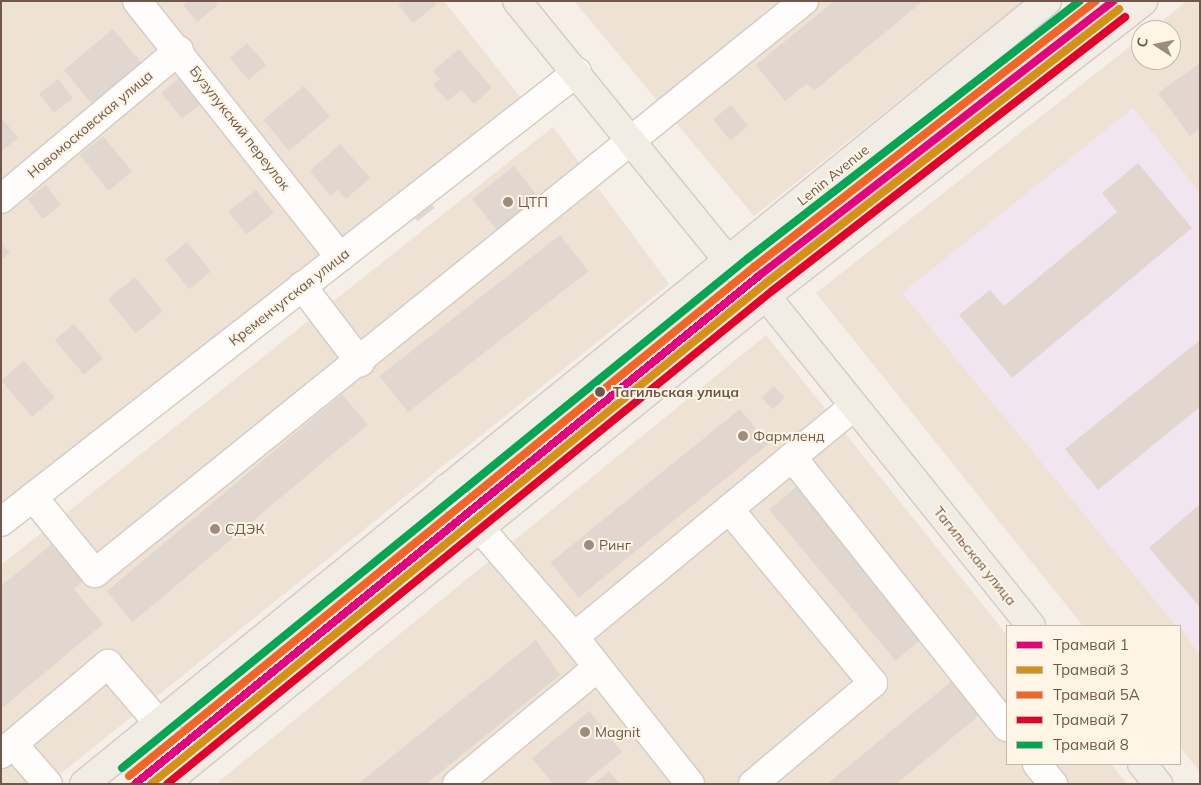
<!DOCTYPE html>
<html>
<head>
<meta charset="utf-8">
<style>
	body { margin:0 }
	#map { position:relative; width:1201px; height:785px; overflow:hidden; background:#f5efe7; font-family:Mulish,sans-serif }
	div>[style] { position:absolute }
	.residential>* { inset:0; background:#eee2d4 }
	.education>* { inset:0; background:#f1e6f0 }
	.building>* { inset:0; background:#e1d7cf; transform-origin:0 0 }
	.roads { filter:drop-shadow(1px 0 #d3cbc4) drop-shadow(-1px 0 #d3cbc4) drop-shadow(0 1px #d3cbc4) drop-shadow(0 -1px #d3cbc4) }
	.minor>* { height:28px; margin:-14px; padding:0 14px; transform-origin:14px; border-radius:14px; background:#fefdfb }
	.major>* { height:28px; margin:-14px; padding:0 14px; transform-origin:14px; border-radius:14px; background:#f1ece4 }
	.tram-1>* { height:8px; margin:-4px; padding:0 4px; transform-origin:4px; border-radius:4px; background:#e5007d }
	.tram-2>* { height:8px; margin:-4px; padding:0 4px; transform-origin:4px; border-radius:4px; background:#d59212 }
	.tram-3>* { height:8px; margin:-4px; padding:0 4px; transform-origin:4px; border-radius:4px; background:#f26522 }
	.tram-4>* { height:8px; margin:-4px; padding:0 4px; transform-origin:4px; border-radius:4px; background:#e4002b }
	.tram-5>* { height:8px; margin:-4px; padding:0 4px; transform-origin:4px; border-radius:4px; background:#00a651 }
	.dots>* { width:14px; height:14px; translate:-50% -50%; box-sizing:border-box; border:2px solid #fef5e6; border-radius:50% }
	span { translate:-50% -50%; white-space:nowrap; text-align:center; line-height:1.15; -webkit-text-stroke:4px #fef5e6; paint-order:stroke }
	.street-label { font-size:14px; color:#705749 }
	.poi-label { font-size:14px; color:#705749 }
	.left { translate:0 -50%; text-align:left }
	.stop-label { font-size:14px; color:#705749; font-weight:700 }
	.frame { position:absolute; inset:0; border:2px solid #705749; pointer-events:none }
	.legend { position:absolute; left:1006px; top:625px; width:175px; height:140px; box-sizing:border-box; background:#fef5e6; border:1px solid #c5b6a7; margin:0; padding:6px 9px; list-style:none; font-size:15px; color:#705749 }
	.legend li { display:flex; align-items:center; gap:10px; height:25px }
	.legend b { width:25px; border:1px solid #c5b6a7 }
	.north { position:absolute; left:1131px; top:20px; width:50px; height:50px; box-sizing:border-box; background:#fef5e6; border:1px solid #c5b6a7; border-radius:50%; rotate:281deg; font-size:14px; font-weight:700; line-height:20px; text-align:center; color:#705749 }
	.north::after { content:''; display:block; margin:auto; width:18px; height:22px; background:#9f8c80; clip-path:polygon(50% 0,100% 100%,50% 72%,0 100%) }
</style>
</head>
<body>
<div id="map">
	<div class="residential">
		<div style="clip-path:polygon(1px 1px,444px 1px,524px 102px,1px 508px)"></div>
		<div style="clip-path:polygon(574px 1px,1024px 1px,754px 216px)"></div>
		<div style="clip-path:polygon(1187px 1px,1200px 1px,1200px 772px,1180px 747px,1180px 626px,1083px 626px,816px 293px,1141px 38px,1141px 60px,1171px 60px,1171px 30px,1151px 30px)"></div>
		<div style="clip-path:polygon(553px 127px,669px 284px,48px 784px,1px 784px,1px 565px)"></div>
		<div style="clip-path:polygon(766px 335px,1007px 635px,1007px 764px,1111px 764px,1127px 784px,216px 784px)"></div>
	</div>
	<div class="education">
		<div style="clip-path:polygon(1133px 108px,1200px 193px,1200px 656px,1180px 626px,1176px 626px,902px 293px)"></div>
	</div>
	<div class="building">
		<div style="clip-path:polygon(187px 1px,214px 1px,218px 5px,197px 22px,183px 5px)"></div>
		<div style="clip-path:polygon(404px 1px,434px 1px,436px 5px,413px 23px,398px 5px)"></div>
		<div style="clip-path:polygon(834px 1px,923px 1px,815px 90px,806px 84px,785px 101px,756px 65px)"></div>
		<div style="left:113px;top:29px;width:47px;height:64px;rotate:50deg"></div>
		<div style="left:247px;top:43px;width:29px;height:23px;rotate:49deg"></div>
		<div style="clip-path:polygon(459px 49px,492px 88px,474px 104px,461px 90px,448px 101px,433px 85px,440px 79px,433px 71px)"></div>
		<div style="clip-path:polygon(1200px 63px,1200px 129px,1190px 136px,1158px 93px)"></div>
		<div style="left:180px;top:78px;width:33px;height:24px;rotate:51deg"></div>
		<div style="left:58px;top:79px;width:24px;height:24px;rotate:52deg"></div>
		<div style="left:304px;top:86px;width:40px;height:53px;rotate:50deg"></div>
		<div style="left:731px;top:105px;width:27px;height:23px;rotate:51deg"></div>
		<div style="clip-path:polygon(1px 117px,18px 138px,1px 152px)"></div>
		<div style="left:103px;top:136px;width:46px;height:30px;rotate:51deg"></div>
		<div style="clip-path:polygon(340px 144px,370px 178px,346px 199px,338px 190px,331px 196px,310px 171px)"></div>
		<div style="clip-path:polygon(1138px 163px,1192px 228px,1012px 378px,959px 315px,990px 290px,1004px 306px,1117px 212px,1102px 193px)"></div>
		<div style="left:514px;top:166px;width:49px;height:53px;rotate:52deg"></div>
		<div style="left:46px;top:185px;width:25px;height:23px;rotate:53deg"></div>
		<div style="left:256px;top:190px;width:29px;height:35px;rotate:52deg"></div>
		<div style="left:428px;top:199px;width:11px;height:22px;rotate:52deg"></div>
		<div style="left:560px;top:235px;width:46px;height:229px;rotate:52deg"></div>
		<div style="clip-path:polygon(1px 242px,10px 253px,1px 260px)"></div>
		<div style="left:187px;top:242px;width:38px;height:28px;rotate:51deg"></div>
		<div style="left:135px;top:277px;width:44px;height:35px;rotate:51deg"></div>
		<div style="left:74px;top:324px;width:45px;height:25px;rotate:50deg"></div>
		<div style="clip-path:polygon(1200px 340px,1200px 407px,1098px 490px,1065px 449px)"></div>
		<div style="left:24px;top:361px;width:48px;height:30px;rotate:50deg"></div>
		<div style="left:774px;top:386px;width:16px;height:17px;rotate:47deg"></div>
		<div style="left:342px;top:394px;width:40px;height:307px;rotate:50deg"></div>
		<div style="left:740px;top:409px;width:45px;height:244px;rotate:51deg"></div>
		<div style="left:802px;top:482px;width:197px;height:43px;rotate:50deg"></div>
		<div style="clip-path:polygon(1200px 504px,1200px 607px,1149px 548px)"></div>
		<div style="clip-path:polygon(57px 540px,88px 577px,74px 589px,103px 624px,1px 709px,1px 586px)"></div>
		<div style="clip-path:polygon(536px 640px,560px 675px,426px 784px,358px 784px)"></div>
		<div style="clip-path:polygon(959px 675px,987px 709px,896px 784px,827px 784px)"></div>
		<div style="clip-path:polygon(589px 711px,622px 752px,583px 784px,553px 784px,532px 758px)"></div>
		<div style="clip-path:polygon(609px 771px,620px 784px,593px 784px)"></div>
	</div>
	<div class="roads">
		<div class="minor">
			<div style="left:137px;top:1px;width:327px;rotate:51.6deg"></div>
			<div style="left:1px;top:199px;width:232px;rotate:-39.9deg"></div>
			<div style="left:302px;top:286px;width:96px;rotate:52.7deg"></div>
			<div style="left:792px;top:457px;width:345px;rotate:51.5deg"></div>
			<div style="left:446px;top:489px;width:196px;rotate:49.1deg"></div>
			<div style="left:574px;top:637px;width:187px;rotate:51.7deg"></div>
			<div style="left:33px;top:497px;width:98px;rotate:50.8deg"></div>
			<div style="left:95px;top:573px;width:911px;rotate:-38.9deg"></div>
			<div style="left:729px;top:509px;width:226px;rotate:50.4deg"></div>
			<div style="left:873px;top:683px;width:157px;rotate:139.9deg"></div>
			<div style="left:1px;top:522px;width:731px;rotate:-38deg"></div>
			<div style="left:574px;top:637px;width:363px;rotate:-39.5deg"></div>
			<div style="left:13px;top:744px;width:53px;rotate:48.8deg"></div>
			<div style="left:1px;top:754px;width:140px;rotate:-40.1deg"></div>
			<div style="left:108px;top:664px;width:128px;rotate:49.4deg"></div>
			<div style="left:1037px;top:764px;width:26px;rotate:51deg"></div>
			<div style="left:457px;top:784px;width:183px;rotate:-39.7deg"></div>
		</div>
		<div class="major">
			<div style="left:517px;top:1px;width:335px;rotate:50.9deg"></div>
			<div style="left:728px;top:261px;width:52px;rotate:42.6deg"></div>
			<div style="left:766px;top:296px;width:423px;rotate:51.2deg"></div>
			<div style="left:1142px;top:764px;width:26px;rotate:51deg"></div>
			<div style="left:84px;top:784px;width:1241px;rotate:-39.11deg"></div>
			<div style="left:164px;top:784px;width:775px;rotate:-39.03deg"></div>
			<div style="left:766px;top:296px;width:479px;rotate:-38deg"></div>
		</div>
	</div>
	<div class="tram-1">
		<div style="left:135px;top:784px;width:806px;rotate:-39.16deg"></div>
		<div style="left:760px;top:275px;width:447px;rotate:-37.8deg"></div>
	</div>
	<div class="tram-2">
		<div style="left:151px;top:784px;width:793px;rotate:-39.17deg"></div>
		<div style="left:766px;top:283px;width:447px;rotate:-37.8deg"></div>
	</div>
	<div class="tram-3">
		<div style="left:129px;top:776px;width:806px;rotate:-39.16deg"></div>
		<div style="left:754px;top:267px;width:433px;rotate:-37.9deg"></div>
	</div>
	<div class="tram-4">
		<div style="left:167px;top:784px;width:780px;rotate:-39.18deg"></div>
		<div style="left:772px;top:291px;width:447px;rotate:-37.8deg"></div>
	</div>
	<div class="tram-5">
		<div style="left:122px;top:768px;width:806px;rotate:-39.16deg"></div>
		<div style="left:747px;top:259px;width:421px;rotate:-37.8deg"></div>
	</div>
	<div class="dots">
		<div style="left:508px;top:202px;background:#9f8c80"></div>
		<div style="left:600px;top:392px;background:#705749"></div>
		<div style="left:743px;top:436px;background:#9f8c80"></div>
		<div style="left:215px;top:529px;background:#9f8c80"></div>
		<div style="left:589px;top:545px;background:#9f8c80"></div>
		<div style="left:585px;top:732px;background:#9f8c80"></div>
	</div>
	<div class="street-label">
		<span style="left:90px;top:124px;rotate:-40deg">Новомосковская улица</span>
		<span style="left:240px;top:128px;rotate:52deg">Бузулукский переулок</span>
		<span style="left:833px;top:175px;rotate:-39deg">Lenin Avenue</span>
		<span style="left:289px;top:297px;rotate:-38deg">Кременчугская улица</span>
		<span style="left:975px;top:556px;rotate:51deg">Тагильская улица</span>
	</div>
	<div class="poi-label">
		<span class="left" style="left:518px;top:202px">ЦТП</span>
		<span class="left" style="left:753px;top:436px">Фармленд</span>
		<span class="left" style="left:225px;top:529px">СДЭК</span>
		<span class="left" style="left:599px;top:545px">Ринг</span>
		<span class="left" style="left:595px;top:732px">Magnit</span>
	</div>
	<div class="stop-label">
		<span class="left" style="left:613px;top:392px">Тагильская улица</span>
	</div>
	<div class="frame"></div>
	<ul class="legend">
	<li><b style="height:6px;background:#e5007d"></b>Трамвай 1</li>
	<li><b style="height:6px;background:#d59212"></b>Трамвай 3</li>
	<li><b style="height:6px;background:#f26522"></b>Трамвай 5А</li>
	<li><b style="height:6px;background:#e4002b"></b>Трамвай 7</li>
	<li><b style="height:6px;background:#00a651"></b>Трамвай 8</li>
	</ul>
	<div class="north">С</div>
</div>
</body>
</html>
